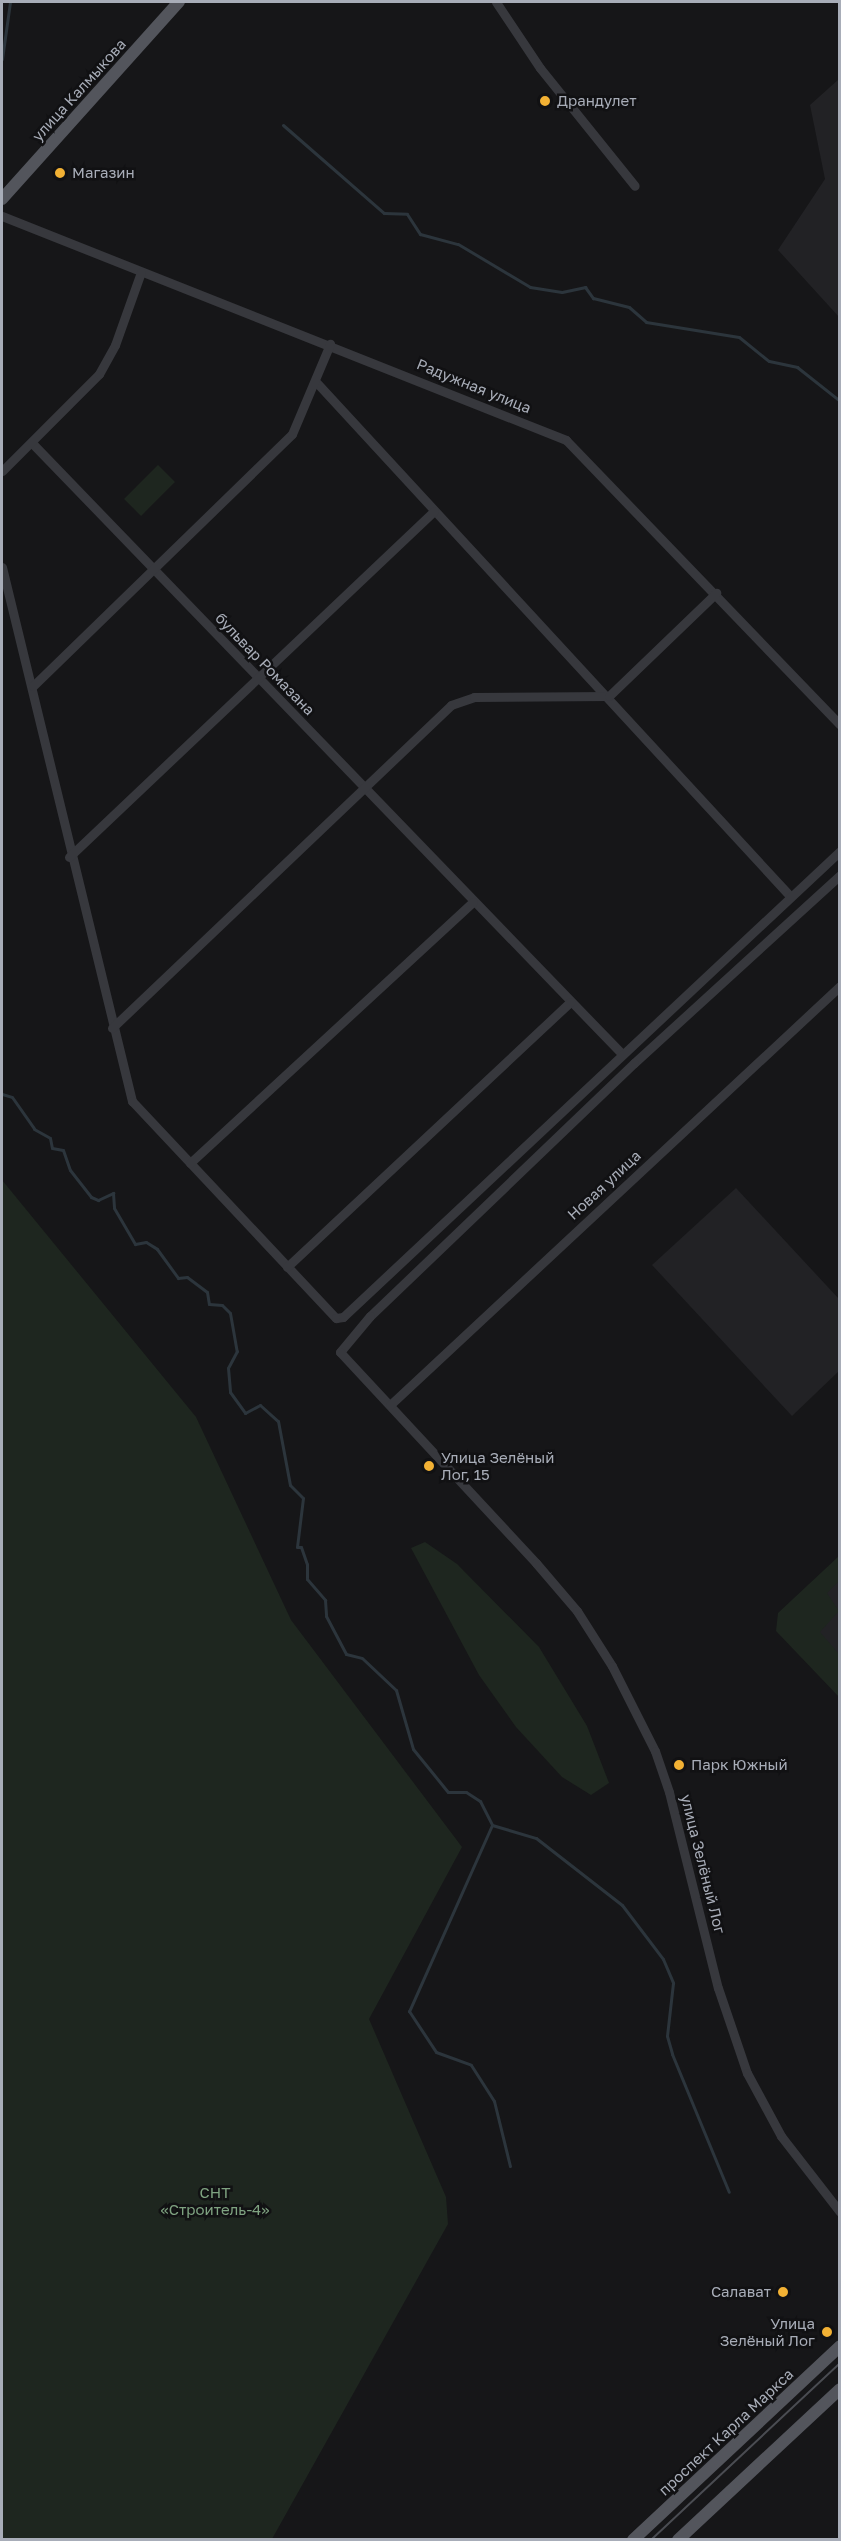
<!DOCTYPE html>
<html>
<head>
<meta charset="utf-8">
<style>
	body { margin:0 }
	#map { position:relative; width:841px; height:2541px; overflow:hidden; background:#161618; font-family:"Golos Text",sans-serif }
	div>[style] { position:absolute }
	.built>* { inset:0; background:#222225 }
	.green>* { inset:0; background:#1e261f; transform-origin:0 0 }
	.stream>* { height:3px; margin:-1.5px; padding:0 1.5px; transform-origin:1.5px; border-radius:1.5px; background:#2c353c }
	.minor>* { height:9px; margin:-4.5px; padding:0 4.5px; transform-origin:4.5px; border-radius:4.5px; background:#37383d }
	.major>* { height:12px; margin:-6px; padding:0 6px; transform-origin:6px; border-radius:6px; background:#53555c }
	.tram>* { height:1.5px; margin:-0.75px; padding:0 0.75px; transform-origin:0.75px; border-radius:0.75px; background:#4a4c52 }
	.dots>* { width:16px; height:16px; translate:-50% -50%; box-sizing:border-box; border:3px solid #111113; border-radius:50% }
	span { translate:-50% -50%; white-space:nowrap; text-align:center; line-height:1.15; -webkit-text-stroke:5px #111113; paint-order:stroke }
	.street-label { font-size:15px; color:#a8adb8 }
	.poi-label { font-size:15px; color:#a8adb8 }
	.left { translate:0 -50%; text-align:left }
	.right { translate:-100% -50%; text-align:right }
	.park-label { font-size:15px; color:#7fa381 }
	.frame { position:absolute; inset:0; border:3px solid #a8adb8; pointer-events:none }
</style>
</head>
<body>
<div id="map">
	<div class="built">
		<div style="clip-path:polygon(839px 79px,839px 317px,778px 250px,825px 179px,810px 105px)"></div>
		<div style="clip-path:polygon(736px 1188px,839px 1299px,839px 1371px,792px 1416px,652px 1265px)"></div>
		<div style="clip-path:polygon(839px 1575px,839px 1675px,790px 1621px)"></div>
	</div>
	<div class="green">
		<div style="left:158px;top:465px;width:24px;height:48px;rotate:45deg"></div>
		<div style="clip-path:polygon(2px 1180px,196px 1417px,291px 1620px,462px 1847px,369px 2019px,446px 2197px,448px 2224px,272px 2539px,2px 2539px)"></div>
		<div style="clip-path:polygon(425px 1542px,457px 1564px,539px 1647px,587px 1726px,609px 1783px,591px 1795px,562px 1777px,516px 1727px,479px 1675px,411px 1548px)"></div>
		<div style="clip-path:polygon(839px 1556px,839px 1581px,827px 1593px,839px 1611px,820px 1632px,839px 1654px,839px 1697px,776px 1631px,778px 1613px)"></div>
	</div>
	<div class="stream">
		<div style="left:2px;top:59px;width:58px;rotate:-82deg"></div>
		<div style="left:283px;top:125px;width:134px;rotate:41.1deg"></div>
		<div style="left:384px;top:213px;width:23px;rotate:2deg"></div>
		<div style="left:407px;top:214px;width:24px;rotate:57deg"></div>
		<div style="left:420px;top:234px;width:39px;rotate:15deg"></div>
		<div style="left:458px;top:244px;width:84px;rotate:30.8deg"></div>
		<div style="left:530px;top:287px;width:32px;rotate:9deg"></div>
		<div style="left:562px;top:292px;width:24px;rotate:-12deg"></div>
		<div style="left:585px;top:287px;width:14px;rotate:54deg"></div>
		<div style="left:593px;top:298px;width:37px;rotate:14deg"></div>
		<div style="left:629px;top:307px;width:23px;rotate:41deg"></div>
		<div style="left:646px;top:322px;width:94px;rotate:9.2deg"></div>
		<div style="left:739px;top:337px;width:38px;rotate:39deg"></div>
		<div style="left:769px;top:361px;width:29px;rotate:12deg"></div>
		<div style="left:797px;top:367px;width:55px;rotate:38.3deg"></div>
		<div style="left:2px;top:1094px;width:10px;rotate:17deg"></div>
		<div style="left:12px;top:1097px;width:39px;rotate:55deg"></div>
		<div style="left:34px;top:1129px;width:18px;rotate:29deg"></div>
		<div style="left:50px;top:1138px;width:10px;rotate:79deg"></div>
		<div style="left:52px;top:1148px;width:11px;rotate:10deg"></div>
		<div style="left:63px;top:1150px;width:21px;rotate:71deg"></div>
		<div style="left:70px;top:1170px;width:34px;rotate:52deg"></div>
		<div style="left:91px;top:1197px;width:8px;rotate:23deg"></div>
		<div style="left:98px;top:1200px;width:17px;rotate:-25deg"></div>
		<div style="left:113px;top:1193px;width:15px;rotate:86deg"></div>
		<div style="left:114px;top:1208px;width:42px;rotate:59.7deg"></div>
		<div style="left:135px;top:1244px;width:11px;rotate:-10deg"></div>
		<div style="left:146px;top:1242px;width:13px;rotate:32deg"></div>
		<div style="left:157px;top:1249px;width:36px;rotate:54deg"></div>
		<div style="left:178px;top:1278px;width:9px;rotate:-6deg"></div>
		<div style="left:187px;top:1277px;width:25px;rotate:37deg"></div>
		<div style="left:207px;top:1292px;width:12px;rotate:81deg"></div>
		<div style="left:209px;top:1304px;width:13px;rotate:4deg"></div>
		<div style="left:222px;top:1305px;width:11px;rotate:45deg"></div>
		<div style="left:230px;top:1313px;width:39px;rotate:80deg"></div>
		<div style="left:237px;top:1351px;width:19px;rotate:118deg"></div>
		<div style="left:228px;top:1368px;width:24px;rotate:85deg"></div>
		<div style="left:230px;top:1392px;width:26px;rotate:54deg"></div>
		<div style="left:245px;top:1413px;width:17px;rotate:-28deg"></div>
		<div style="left:260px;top:1405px;width:24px;rotate:42deg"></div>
		<div style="left:278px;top:1421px;width:65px;rotate:79.4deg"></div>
		<div style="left:290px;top:1485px;width:18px;rotate:45deg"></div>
		<div style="left:303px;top:1498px;width:49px;rotate:97deg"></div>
		<div style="left:297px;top:1547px;width:4px"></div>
		<div style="left:301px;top:1547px;width:18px;rotate:71deg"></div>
		<div style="left:307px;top:1564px;width:15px;rotate:90deg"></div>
		<div style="left:307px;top:1579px;width:28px;rotate:49deg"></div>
		<div style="left:325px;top:1600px;width:16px;rotate:86deg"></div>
		<div style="left:326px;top:1616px;width:43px;rotate:62.2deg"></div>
		<div style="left:346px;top:1654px;width:16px;rotate:14deg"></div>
		<div style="left:362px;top:1658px;width:47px;rotate:43.3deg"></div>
		<div style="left:396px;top:1690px;width:61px;rotate:73.9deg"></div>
		<div style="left:413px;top:1749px;width:55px;rotate:50.9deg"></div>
		<div style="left:448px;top:1792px;width:18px"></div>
		<div style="left:466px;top:1792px;width:17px;rotate:33deg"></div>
		<div style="left:480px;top:1801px;width:27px;rotate:63deg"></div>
		<div style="left:492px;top:1825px;width:46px;rotate:16.5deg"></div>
		<div style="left:536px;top:1838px;width:109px;rotate:37.9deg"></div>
		<div style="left:622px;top:1905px;width:68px;rotate:52.8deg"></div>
		<div style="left:663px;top:1959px;width:26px;rotate:67deg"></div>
		<div style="left:673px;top:1983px;width:53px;rotate:96.5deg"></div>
		<div style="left:667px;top:2036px;width:19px;rotate:74deg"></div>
		<div style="left:672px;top:2054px;width:149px;rotate:67.6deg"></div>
		<div style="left:492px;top:1825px;width:204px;rotate:114deg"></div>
		<div style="left:409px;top:2011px;width:49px;rotate:56.6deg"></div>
		<div style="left:436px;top:2052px;width:37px;rotate:20deg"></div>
		<div style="left:471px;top:2065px;width:43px;rotate:57.4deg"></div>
		<div style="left:494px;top:2101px;width:67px;rotate:76.2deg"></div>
	</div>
	<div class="minor">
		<div style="left:496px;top:2px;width:79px;rotate:56.3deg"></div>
		<div style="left:540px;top:68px;width:151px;rotate:51.2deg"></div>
		<div style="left:2px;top:216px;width:607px;rotate:21.66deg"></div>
		<div style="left:566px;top:440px;width:395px;rotate:46.1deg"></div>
		<div style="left:317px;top:383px;width:698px;rotate:47.32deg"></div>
		<div style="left:32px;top:443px;width:849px;rotate:46deg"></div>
		<div style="left:2px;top:471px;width:137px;rotate:-45deg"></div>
		<div style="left:99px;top:374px;width:33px;rotate:-61deg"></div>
		<div style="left:115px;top:345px;width:77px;rotate:-70.4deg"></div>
		<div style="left:2px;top:567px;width:550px;rotate:76.32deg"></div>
		<div style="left:132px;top:1101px;width:298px;rotate:46.8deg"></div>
		<div style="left:336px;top:1318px;width:7px;rotate:-8deg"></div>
		<div style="left:343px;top:1317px;width:681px;rotate:-43.16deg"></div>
		<div style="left:33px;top:686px;width:361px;rotate:-44.2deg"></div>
		<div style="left:292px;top:434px;width:98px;rotate:-67.1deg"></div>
		<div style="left:69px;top:857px;width:503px;rotate:-43.47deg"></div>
		<div style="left:840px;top:875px;width:279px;rotate:137.6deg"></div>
		<div style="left:634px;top:1063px;width:366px;rotate:136.2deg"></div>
		<div style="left:370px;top:1316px;width:47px;rotate:129.8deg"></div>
		<div style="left:340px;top:1352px;width:288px;rotate:47.1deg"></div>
		<div style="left:536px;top:1563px;width:63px;rotate:49.5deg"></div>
		<div style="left:577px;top:1611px;width:65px;rotate:57.5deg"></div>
		<div style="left:612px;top:1666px;width:95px;rotate:63.2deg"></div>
		<div style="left:655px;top:1751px;width:43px;rotate:71.1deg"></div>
		<div style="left:669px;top:1792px;width:202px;rotate:76deg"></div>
		<div style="left:718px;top:1988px;width:90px;rotate:71.2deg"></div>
		<div style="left:747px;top:2073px;width:72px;rotate:61.6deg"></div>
		<div style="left:781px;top:2136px;width:96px;rotate:52.2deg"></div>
		<div style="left:112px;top:1028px;width:468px;rotate:-43.6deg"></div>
		<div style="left:451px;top:705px;width:24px;rotate:-19deg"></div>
		<div style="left:474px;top:697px;width:135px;rotate:-0.4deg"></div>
		<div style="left:609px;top:696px;width:149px;rotate:-43.9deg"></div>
		<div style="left:190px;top:1163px;width:385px;rotate:-42.7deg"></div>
		<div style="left:287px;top:1267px;width:388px;rotate:-43.1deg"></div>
		<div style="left:390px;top:1405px;width:615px;rotate:-42.96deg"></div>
	</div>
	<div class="major">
		<div style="left:2px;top:199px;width:265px;rotate:-48.1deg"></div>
		<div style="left:633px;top:2540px;width:284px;rotate:-43.1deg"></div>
		<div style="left:678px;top:2540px;width:221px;rotate:-43deg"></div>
	</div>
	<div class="tram">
		<div style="left:651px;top:2540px;width:259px;rotate:-43.1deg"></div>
	</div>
	<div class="dots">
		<div style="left:545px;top:101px;background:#f2b134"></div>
		<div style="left:60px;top:173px;background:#f2b134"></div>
		<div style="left:429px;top:1466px;background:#f2b134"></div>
		<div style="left:679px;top:1765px;background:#f2b134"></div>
		<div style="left:783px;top:2292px;background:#f2b134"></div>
		<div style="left:827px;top:2332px;background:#f2b134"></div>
	</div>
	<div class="street-label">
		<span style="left:79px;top:90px;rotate:-48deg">улица Калмыкова</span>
		<span style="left:474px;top:386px;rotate:22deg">Радужная улица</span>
		<span style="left:265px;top:664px;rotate:46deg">бульвар Ромазана</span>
		<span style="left:604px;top:1185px;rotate:-43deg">Новая улица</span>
		<span style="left:703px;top:1864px;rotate:76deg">улица Зелёный Лог</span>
		<span style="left:726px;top:2432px;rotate:-43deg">проспект Карла Маркса</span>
	</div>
	<div class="poi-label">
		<span class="left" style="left:557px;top:101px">Драндулет</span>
		<span class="left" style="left:72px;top:173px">Магазин</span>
		<span class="left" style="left:441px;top:1466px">Улица Зелёный<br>Лог, 15</span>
		<span class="left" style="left:691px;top:1765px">Парк Южный</span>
		<span class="right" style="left:771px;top:2292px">Салават</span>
		<span class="right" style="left:815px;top:2332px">Улица<br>Зелёный Лог</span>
	</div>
	<div class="park-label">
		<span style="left:215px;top:2201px">СНТ<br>«Строитель-4»</span>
	</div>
	<div class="frame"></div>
</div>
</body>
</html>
